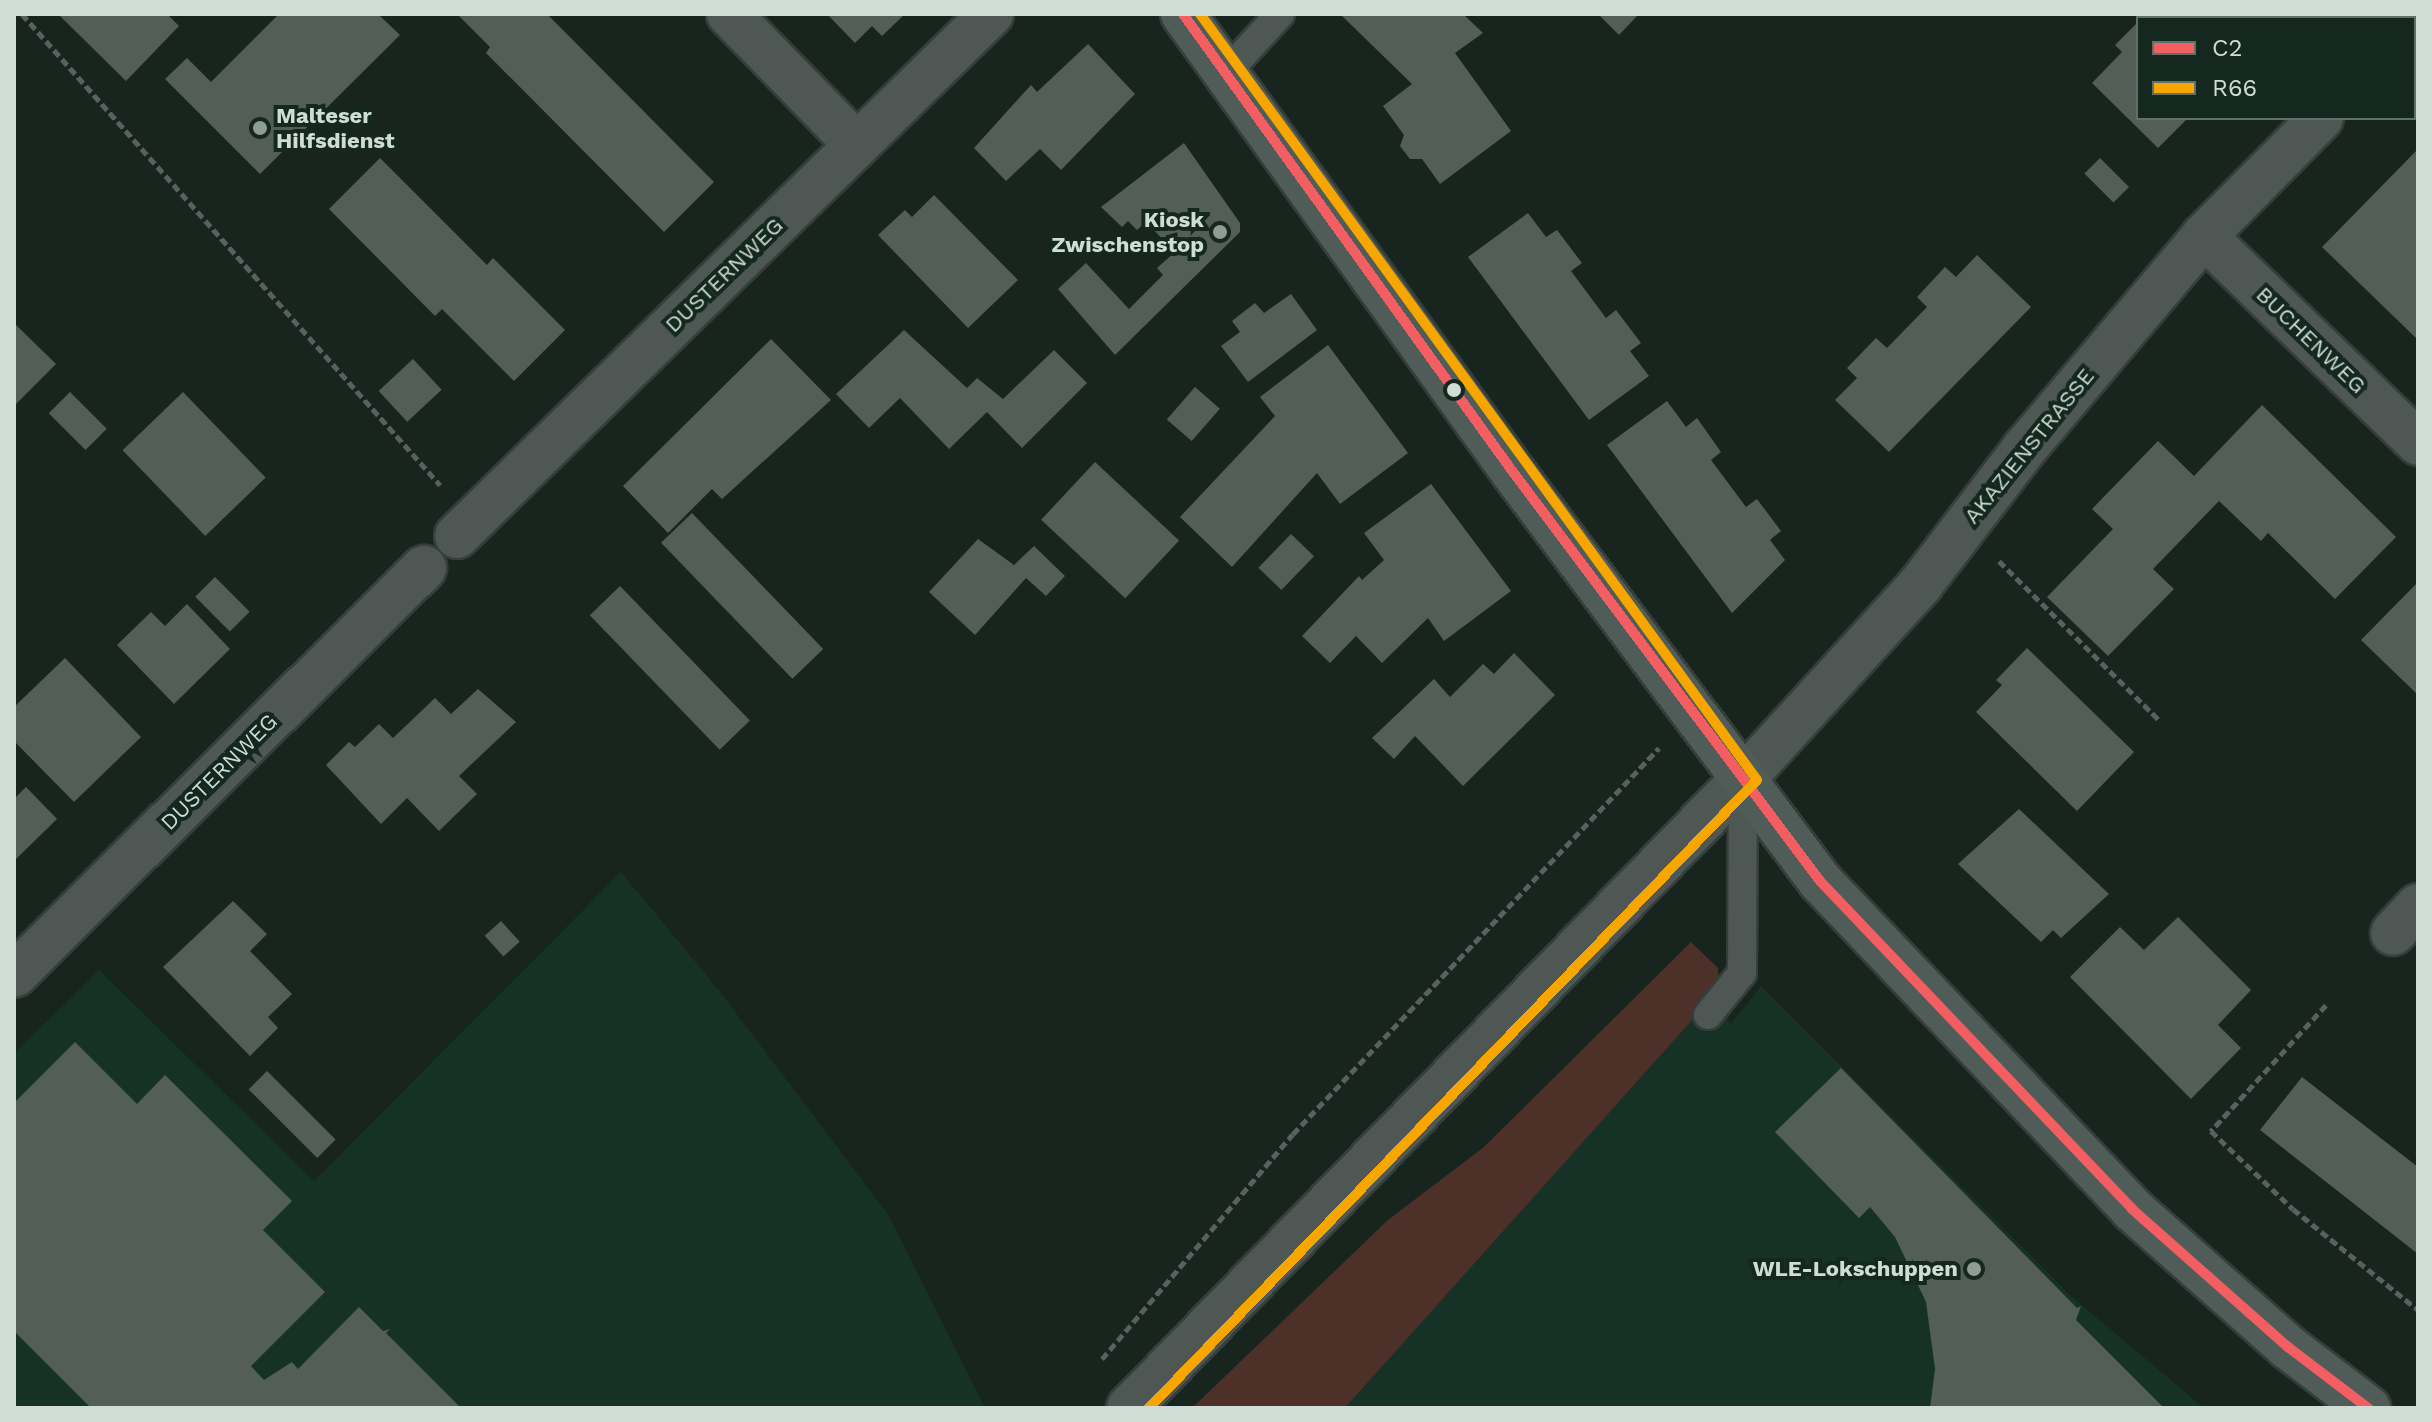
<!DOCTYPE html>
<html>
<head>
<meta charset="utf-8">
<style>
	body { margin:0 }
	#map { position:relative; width:2432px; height:1422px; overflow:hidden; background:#18241e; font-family:"Work Sans",sans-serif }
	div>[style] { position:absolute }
	.built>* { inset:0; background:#163126 }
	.green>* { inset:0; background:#4d3129 }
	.building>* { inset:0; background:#535e59; transform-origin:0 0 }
	.path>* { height:5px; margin-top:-2.5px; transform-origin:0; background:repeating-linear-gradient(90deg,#59605d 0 8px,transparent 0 12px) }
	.roads { filter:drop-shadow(2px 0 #353e39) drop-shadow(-2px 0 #353e39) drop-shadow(0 2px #353e39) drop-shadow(0 -2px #353e39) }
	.service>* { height:28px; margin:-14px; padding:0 14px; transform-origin:14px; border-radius:14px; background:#4e5753 }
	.minor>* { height:44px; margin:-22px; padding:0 22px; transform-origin:22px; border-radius:22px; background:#4e5753 }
	.tertiary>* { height:44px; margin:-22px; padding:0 22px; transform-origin:22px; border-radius:22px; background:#4e5753 }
	.secondary>* { height:44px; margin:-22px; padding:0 22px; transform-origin:22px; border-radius:22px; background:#505c57 }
	.bus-1>* { height:10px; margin:-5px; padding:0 5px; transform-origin:5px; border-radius:5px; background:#f35e63 }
	.bus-2>* { height:10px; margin:-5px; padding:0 5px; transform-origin:5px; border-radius:5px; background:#f7a600 }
	.dots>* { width:22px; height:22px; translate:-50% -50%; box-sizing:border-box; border:4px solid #14281f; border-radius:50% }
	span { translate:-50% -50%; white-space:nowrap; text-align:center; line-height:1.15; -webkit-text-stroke:8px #14281f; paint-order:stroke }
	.poi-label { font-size:22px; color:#d0dcd6; font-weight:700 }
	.left { translate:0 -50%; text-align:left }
	.right { translate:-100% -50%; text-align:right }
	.street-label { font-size:22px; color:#d0dcd6 }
	.frame { position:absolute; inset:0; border:16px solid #d0dcd6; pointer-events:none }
	.legend { position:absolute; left:2136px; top:16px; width:280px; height:104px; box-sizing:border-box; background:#14281f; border:2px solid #5f7068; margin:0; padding:10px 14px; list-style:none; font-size:24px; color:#d0dcd6 }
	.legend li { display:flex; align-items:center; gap:16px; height:40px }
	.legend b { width:40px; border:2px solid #5f7068 }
</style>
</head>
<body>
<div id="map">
	<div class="built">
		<div style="clip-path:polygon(621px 872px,718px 989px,889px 1216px,985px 1408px,14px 1408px,14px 1054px,99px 970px,314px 1181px)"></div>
		<div style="clip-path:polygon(1761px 986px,2070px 1295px,2204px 1408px,1345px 1408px,1719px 990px,1730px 1025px)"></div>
	</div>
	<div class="green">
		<div style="clip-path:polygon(1691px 942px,1718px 968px,1719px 990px,1345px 1408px,1192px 1408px,1388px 1220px,1484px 1147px)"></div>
	</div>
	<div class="building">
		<div style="clip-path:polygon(58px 14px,167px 14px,179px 26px,126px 81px)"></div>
		<div style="clip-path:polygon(279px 14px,378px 14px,400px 35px,260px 174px,165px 79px,187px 58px,211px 82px)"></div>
		<div style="clip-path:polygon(457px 14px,547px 14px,714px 182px,664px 232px,486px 53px,490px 47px)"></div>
		<div style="clip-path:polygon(827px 14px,905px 14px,882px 36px,872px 26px,855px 43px)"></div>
		<div style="clip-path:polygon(1340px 14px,1463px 14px,1483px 33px,1455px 53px,1511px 131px,1440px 184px,1422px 159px,1410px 159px,1400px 146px,1404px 135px,1383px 106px,1412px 84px)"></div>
		<div style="clip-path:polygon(1598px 14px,1639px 14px,1619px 35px)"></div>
		<div style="left:2146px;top:14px;width:116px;height:6px"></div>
		<div style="clip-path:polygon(2138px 22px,2138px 118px,2188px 118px,2158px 148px,2092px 83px,2122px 52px,2115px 45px)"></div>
		<div style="clip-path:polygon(1088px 44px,1135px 94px,1061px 170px,1040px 149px,1006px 181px,974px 148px,1031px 85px,1037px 92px)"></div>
		<div style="clip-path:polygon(1184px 143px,1240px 223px,1240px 232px,1115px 355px,1058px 289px,1086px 263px,1129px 309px,1163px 275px,1157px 268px,1175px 252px,1146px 222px,1137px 230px,1128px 221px,1122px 227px,1101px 207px)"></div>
		<div style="clip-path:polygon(2418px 149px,2418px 340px,2322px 247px)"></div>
		<div style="clip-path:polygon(380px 158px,487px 265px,493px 258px,565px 330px,514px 381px,442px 309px,435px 316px,329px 209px)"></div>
		<div style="left:2100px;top:158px;width:41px;height:22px;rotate:45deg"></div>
		<div style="clip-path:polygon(934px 195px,1018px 280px,968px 328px,878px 235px,905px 210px,912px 217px)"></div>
		<div style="clip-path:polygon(1528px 213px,1546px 237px,1557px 230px,1582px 263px,1571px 271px,1606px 318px,1616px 310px,1641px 343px,1630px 351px,1649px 376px,1589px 420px,1468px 257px)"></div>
		<div style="clip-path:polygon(1977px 255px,2031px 307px,1889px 452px,1835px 400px,1857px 378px,1847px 368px,1876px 338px,1887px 348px,1927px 307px,1917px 297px,1945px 267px,1956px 277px)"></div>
		<div style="clip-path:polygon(1291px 294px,1317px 330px,1248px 382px,1221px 346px,1240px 332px,1232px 321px,1255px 303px,1264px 313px)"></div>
		<div style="clip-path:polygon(14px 323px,56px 364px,14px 406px)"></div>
		<div style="clip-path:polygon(904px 330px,967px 388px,977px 378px,1003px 399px,1054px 350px,1087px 383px,1022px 448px,987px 412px,949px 449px,900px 398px,869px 428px,836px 394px)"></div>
		<div style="clip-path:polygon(771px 339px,831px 400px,722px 499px,712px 489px,668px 533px,623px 486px)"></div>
		<div style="clip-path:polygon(1328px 345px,1408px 453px,1340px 504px,1317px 473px,1232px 567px,1180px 517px,1275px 416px,1260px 397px)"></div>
		<div style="left:413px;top:359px;width:42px;height:47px;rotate:47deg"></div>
		<div style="left:1195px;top:387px;width:33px;height:43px;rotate:41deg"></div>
		<div style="left:70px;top:392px;width:52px;height:30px;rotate:45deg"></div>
		<div style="left:183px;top:392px;width:119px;height:84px;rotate:46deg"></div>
		<div style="clip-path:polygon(1667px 401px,1686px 427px,1697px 418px,1721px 452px,1711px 460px,1746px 507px,1757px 499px,1781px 531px,1770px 540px,1785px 560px,1732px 613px,1607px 445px)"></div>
		<div style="clip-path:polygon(2262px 405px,2396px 537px,2335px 599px,2268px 533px,2261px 541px,2219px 501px,2153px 569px,2174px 589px,2108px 656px,2047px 597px,2113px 529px,2092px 509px,2158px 441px,2194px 476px)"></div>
		<div style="left:1095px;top:462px;width:115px;height:79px;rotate:43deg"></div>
		<div style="clip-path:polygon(1431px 484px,1511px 591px,1444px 641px,1428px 618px,1382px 663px,1356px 636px,1330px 663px,1302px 636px,1359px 576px,1362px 580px,1384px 560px,1364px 533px)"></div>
		<div style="left:692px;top:513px;width:189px;height:43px;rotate:46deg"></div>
		<div style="left:1291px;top:534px;width:32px;height:47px;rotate:44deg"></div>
		<div style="clip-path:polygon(978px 539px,1014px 565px,1034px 546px,1065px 576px,1046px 596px,1026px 578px,975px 635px,929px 592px)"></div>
		<div style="left:215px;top:577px;width:49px;height:28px;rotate:45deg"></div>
		<div style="clip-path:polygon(2418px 582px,2418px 695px,2361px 640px)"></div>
		<div style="left:620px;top:586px;width:187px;height:42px;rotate:46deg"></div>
		<div style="clip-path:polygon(187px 604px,230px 649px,174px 704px,117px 645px,151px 612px,165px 626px)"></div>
		<div style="clip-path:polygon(2027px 648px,2134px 752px,2077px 811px,1976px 712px,2002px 685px,1996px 680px)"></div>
		<div style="clip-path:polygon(1514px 653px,1555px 695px,1463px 786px,1415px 736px,1394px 759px,1372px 738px,1434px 679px,1450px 697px,1483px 664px,1494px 674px)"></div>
		<div style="clip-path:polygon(65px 658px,141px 737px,74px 802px,14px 741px,14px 707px)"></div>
		<div style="clip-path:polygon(478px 689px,516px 722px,459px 776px,477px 794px,439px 831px,407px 798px,381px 824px,326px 765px,349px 742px,355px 747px,379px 724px,393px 738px,435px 698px,451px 714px)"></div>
		<div style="clip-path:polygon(26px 787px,57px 819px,14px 861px,14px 799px)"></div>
		<div style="clip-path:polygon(2019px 809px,2109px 894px,2061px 938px,2053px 930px,2041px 942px,1958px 864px)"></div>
		<div style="clip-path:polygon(233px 901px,267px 934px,250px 951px,292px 994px,268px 1017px,278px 1028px,250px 1056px,163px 967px)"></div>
		<div style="clip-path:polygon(2178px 917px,2251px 990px,2218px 1025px,2241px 1048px,2191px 1099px,2070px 977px,2120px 927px,2144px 950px)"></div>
		<div style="left:501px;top:921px;width:28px;height:22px;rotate:48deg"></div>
		<div style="clip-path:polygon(75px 1042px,137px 1104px,165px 1075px,292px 1201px,263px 1230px,325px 1292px,251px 1366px,264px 1380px,292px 1362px,298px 1369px,359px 1307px,383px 1331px,390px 1329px,386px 1333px,461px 1408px,91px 1408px,14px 1331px,14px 1103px)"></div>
		<div style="clip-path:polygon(1841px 1068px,2077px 1308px,2081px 1306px,2076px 1320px,2164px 1408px,1930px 1408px,1935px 1369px,1926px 1302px,1895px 1237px,1870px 1207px,1859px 1218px,1775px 1132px)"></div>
		<div style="left:267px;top:1071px;width:97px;height:26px;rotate:45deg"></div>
		<div style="clip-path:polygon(2302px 1077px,2418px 1167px,2418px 1254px,2260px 1130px)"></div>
	</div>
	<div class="path">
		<div style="left:22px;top:14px;width:630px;rotate:48.41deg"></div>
		<div style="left:1999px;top:561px;width:226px;rotate:44.8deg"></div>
		<div style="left:2326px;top:1005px;width:171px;rotate:132.4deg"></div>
		<div style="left:2211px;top:1131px;width:113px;rotate:43.6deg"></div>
		<div style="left:2293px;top:1209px;width:161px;rotate:38.9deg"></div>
		<div style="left:1102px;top:1359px;width:295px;rotate:-49.7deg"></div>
		<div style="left:1293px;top:1134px;width:532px;rotate:-46.52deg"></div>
	</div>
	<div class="roads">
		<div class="service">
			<div style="left:2375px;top:14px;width:6px;rotate:45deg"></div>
			<div style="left:1226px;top:73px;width:80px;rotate:-47.5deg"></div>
			<div style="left:1708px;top:1015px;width:54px;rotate:-51deg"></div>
			<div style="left:1742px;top:973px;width:194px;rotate:-89.7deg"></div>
		</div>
		<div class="minor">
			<div style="left:729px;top:14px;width:183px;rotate:45.7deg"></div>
			<div style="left:2414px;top:23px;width:6px;rotate:-45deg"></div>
			<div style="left:2204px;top:236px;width:298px;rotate:44deg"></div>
			<div style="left:457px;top:536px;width:747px;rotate:-44.35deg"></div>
			<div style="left:1743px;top:779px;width:264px;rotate:-47.6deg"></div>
			<div style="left:1921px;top:584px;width:171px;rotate:-52.6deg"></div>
			<div style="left:2025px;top:448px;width:277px;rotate:-49.8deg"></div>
			<div style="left:2204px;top:236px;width:166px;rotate:-45.2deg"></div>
			<div style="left:2393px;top:933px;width:37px;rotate:-47deg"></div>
			<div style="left:14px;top:975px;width:578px;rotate:-44.79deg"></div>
		</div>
		<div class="tertiary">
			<div style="left:1129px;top:1408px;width:879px;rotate:-45.69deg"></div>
		</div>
		<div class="secondary">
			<div style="left:1183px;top:14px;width:565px;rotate:54.23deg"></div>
			<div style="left:1513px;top:472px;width:511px;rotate:53.11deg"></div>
			<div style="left:1820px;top:881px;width:453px;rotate:46.4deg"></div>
			<div style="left:2132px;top:1209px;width:208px;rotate:41.5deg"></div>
			<div style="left:2288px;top:1347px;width:101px;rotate:37.3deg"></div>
		</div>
	</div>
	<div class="bus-1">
		<div style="left:1183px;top:14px;width:565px;rotate:54.23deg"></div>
		<div style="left:1513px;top:472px;width:511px;rotate:53.11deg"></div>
		<div style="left:1820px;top:881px;width:453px;rotate:46.4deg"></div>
		<div style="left:2132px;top:1209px;width:208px;rotate:41.5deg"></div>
		<div style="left:2288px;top:1347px;width:101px;rotate:37.3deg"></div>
	</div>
	<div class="bus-2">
		<div style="left:1149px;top:1408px;width:874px;rotate:-45.93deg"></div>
		<div style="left:1757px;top:780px;width:947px;rotate:-126.02deg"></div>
	</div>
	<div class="dots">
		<div style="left:260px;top:128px;background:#909c96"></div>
		<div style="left:1220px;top:232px;background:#909c96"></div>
		<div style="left:1454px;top:390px;background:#d0dcd6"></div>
		<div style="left:1974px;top:1269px;background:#909c96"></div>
	</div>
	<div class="poi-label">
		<span class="left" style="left:276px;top:128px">Malteser<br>Hilfsdienst</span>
		<span class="right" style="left:1204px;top:232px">Kiosk<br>Zwischenstop</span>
		<span class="right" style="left:1958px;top:1269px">WLE-Lokschuppen</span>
	</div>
	<div class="street-label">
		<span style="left:724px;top:275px;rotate:-44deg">DUSTERNWEG</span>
		<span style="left:2311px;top:340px;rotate:44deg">BUCHENWEG</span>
		<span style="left:2029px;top:446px;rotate:-51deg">AKAZIENSTRASSE</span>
		<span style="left:219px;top:772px;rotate:-45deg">DUSTERNWEG</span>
	</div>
	<div class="frame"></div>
	<ul class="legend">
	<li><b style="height:10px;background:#f35e63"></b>C2</li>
	<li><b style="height:10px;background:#f7a600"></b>R66</li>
	</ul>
</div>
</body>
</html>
